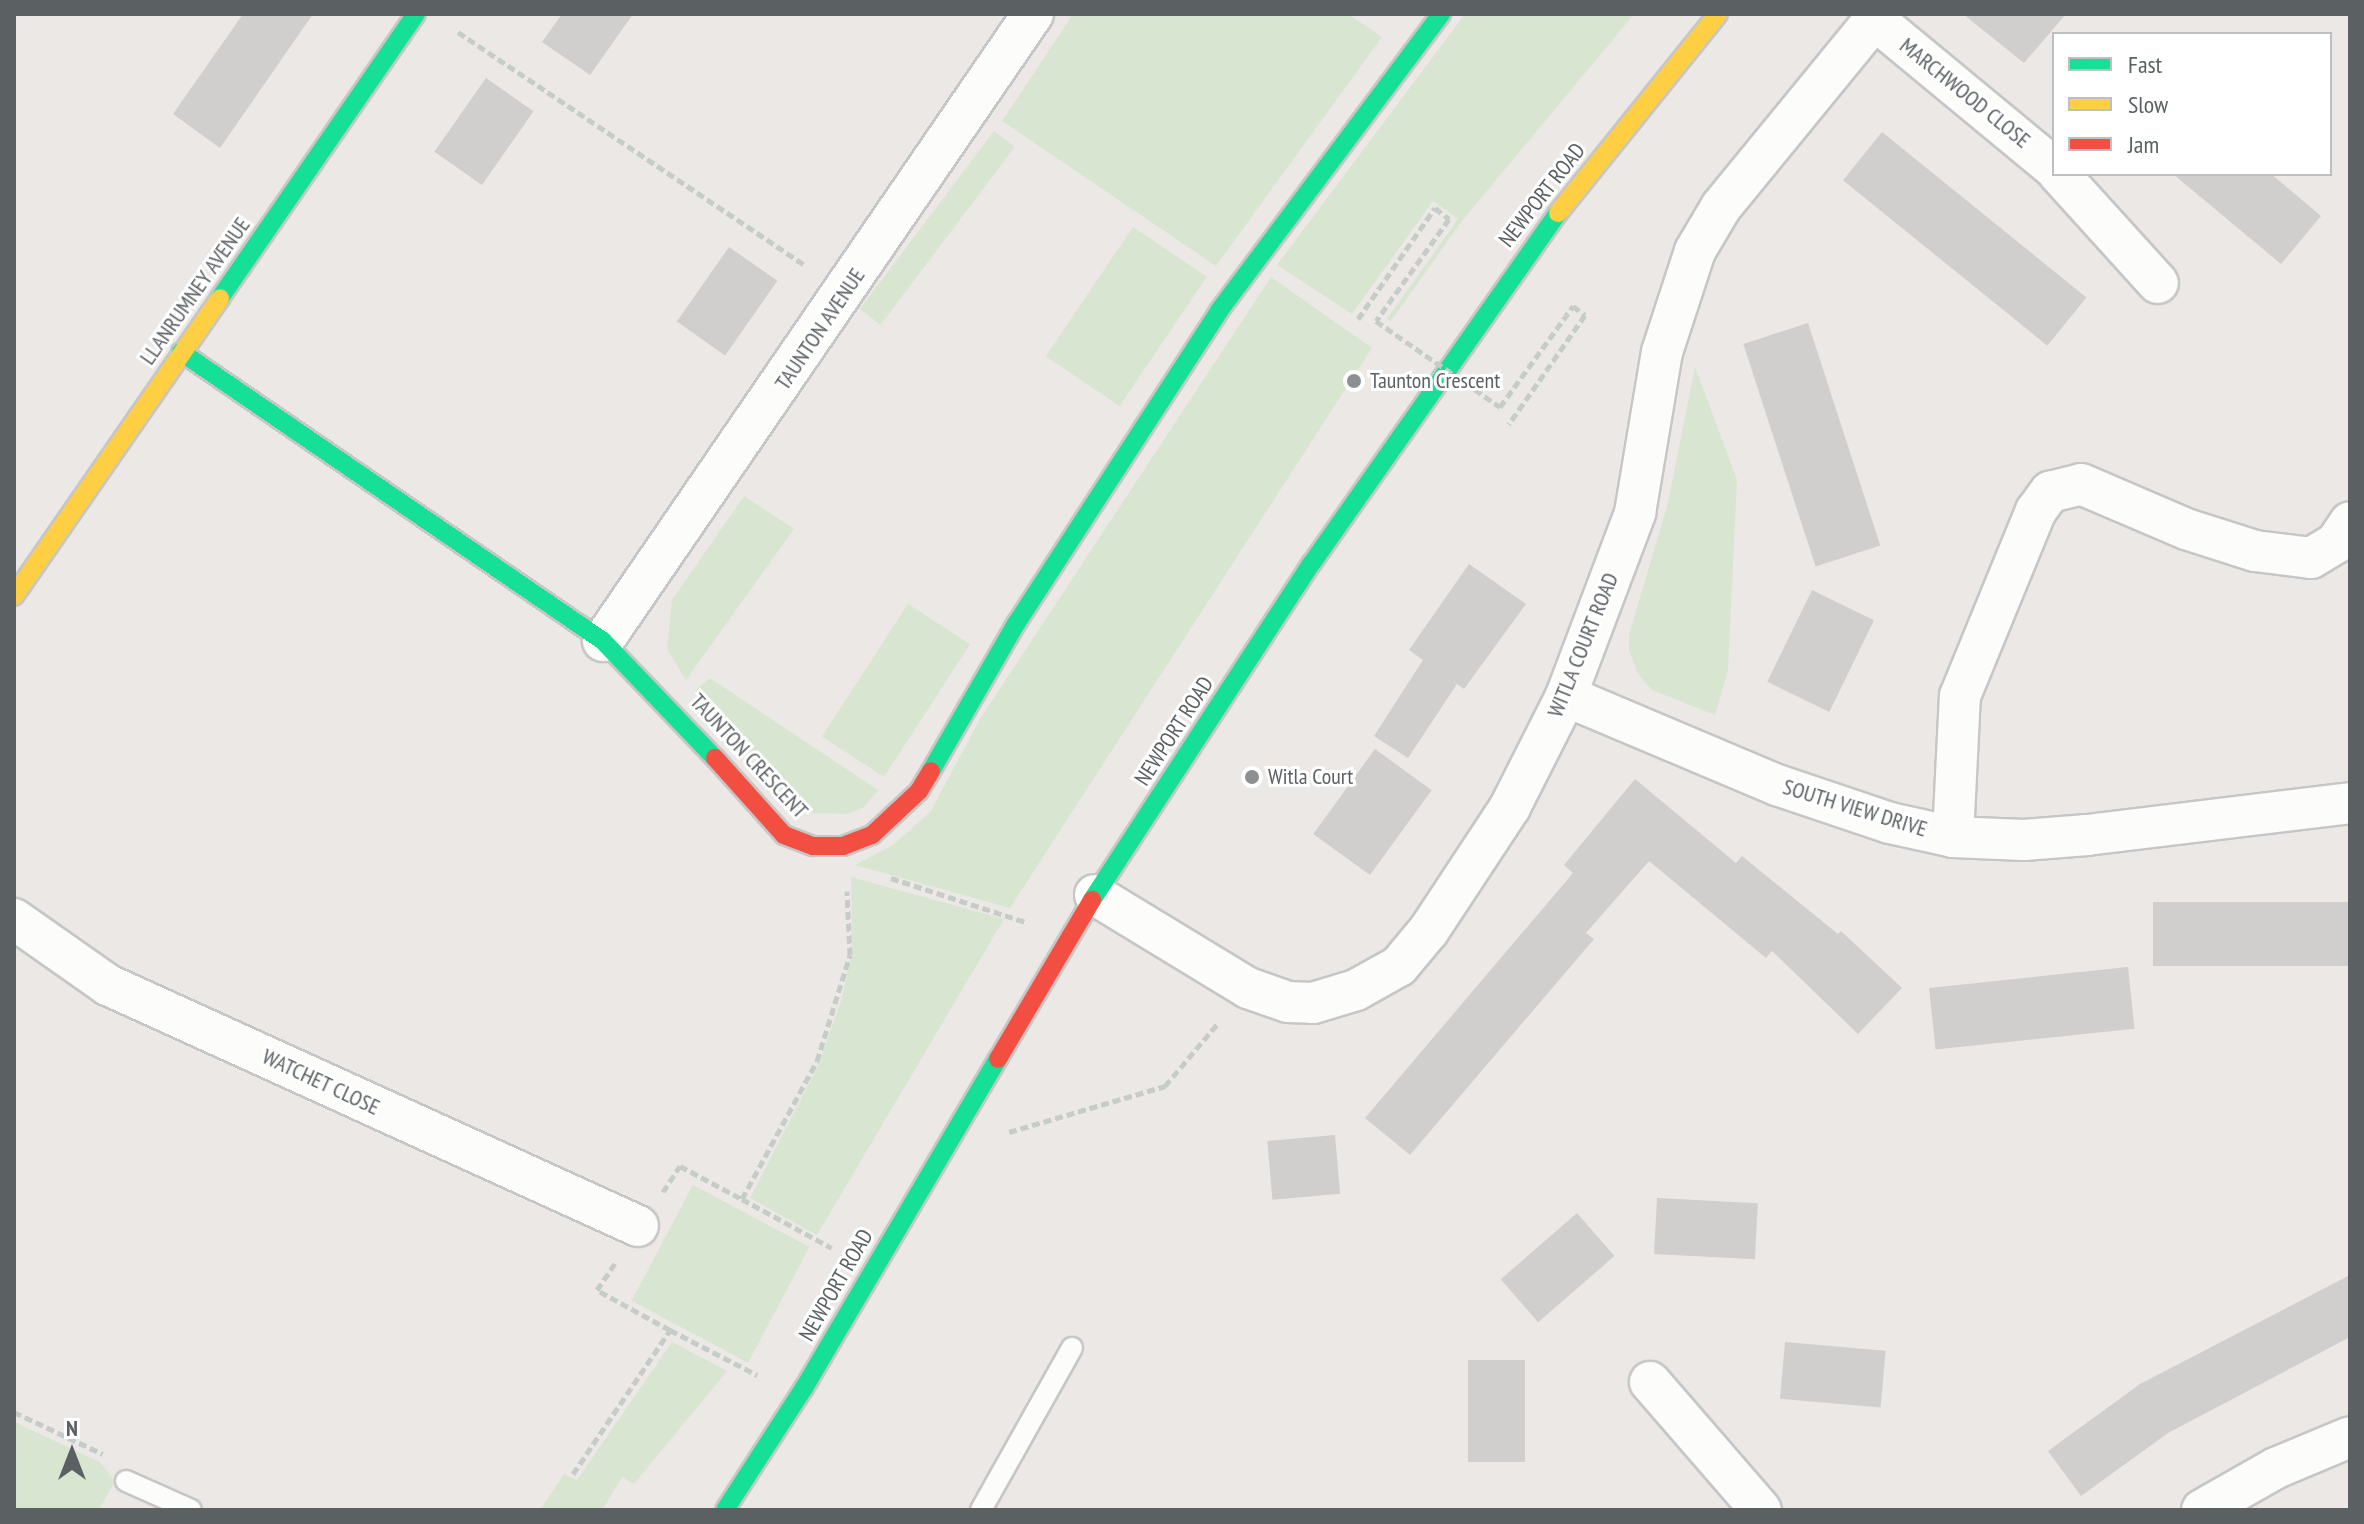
<!DOCTYPE html>
<html>
<head>
<meta charset="utf-8">
<style>
	body { margin:0 }
	#map { position:relative; width:2364px; height:1524px; overflow:hidden; background:#ebe8e5; font-family:"PT Sans Narrow",sans-serif }
	div>[style] { position:absolute }
	.green>* { inset:0; background:#d8e6d1; transform-origin:0 0 }
	.building>* { inset:0; background:#d1cfce; transform-origin:0 0 }
	.path>* { height:5px; margin-top:-2.5px; transform-origin:0; background:repeating-linear-gradient(90deg,#c6ccc8 0 8px,transparent 0 12px) }
	.roads { filter:drop-shadow(2px 0 #c7c6c6) drop-shadow(-2px 0 #c7c6c6) drop-shadow(0 2px #c7c6c6) drop-shadow(0 -2px #c7c6c6) }
	.lane>* { height:20px; margin:-10px; padding:0 10px; transform-origin:10px; border-radius:10px; background:#fcfcfb }
	.street>* { height:40px; margin:-20px; padding:0 20px; transform-origin:20px; border-radius:20px; background:#fcfcfb }
	.fast>* { height:18px; margin:-9px; padding:0 9px; transform-origin:9px; border-radius:9px; background:#16e098 }
	.slow>* { height:18px; margin:-9px; padding:0 9px; transform-origin:9px; border-radius:9px; background:#ffcf43 }
	.jam>* { height:18px; margin:-9px; padding:0 9px; transform-origin:9px; border-radius:9px; background:#f24e42 }
	.path-bridge>* { height:5px; margin-top:-2.5px; transform-origin:0; background:repeating-linear-gradient(90deg,#c6ccc8 0 8px,transparent 0 12px) }
	.dots>* { width:22px; height:22px; translate:-50% -50%; box-sizing:border-box; border:4px solid #fff; border-radius:50% }
	span { translate:-50% -50%; white-space:nowrap; text-align:center; line-height:1.15; -webkit-text-stroke:6px #fff; paint-order:stroke }
	.street-label { font-size:22px; color:#5b6063 }
	.poi-label { font-size:22px; color:#5b6063 }
	.left { translate:0 -50%; text-align:left }
	.frame { position:absolute; inset:0; border:16px solid #5b6063; pointer-events:none }
	.legend { position:absolute; left:2052px; top:32px; width:280px; height:144px; box-sizing:border-box; background:#fff; border:2px solid #bdbfc1; margin:0; padding:10px 14px; list-style:none; font-size:24px; color:#5b6063 }
	.legend li { display:flex; align-items:center; gap:16px; height:40px }
	.legend b { width:40px; border:2px solid #bdbfc1 }
	.north { position:absolute; left:32px; top:1412px; width:80px; height:80px; -webkit-text-stroke:6px #fff; paint-order:stroke; rotate:0deg; font-size:22px; font-weight:700; line-height:32px; text-align:center; color:#5b6063 }
	.north::after { content:''; display:block; margin:auto; width:28px; height:36px; background:#5b6063; clip-path:polygon(50% 0,100% 100%,50% 72%,0 100%) }
</style>
</head>
<body>
<div id="map">
	<div class="green">
		<div style="clip-path:polygon(1073px 14px,1348px 14px,1382px 37px,1216px 266px,1002px 121px)"></div>
		<div style="clip-path:polygon(1465px 14px,1634px 14px,1462px 221px,1391px 321px,1387px 319px,1458px 219px,1433px 201px,1352px 314px,1277px 265px)"></div>
		<div style="left:994px;top:131px;width:26px;height:223px;rotate:37deg"></div>
		<div style="left:1133px;top:227px;width:89px;height:156px;rotate:34deg"></div>
		<div style="clip-path:polygon(1271px 277px,1372px 348px,1010px 908px,855px 865px,893px 845px,931px 811px,980px 719px)"></div>
		<div style="clip-path:polygon(1695px 367px,1737px 480px,1728px 670px,1715px 715px,1652px 690px,1638px 674px,1629px 650px,1629px 635px,1668px 503px)"></div>
		<div style="clip-path:polygon(744px 496px,794px 529px,686px 680px,667px 649px,672px 600px)"></div>
		<div style="left:908px;top:604px;width:74px;height:158px;rotate:33deg"></div>
		<div style="clip-path:polygon(710px 678px,878px 790px,864px 807px,848px 814px,803px 813px,696px 690px)"></div>
		<div style="clip-path:polygon(851px 877px,1004px 919px,817px 1235px,750px 1198px,818px 1066px,842px 998px,852px 951px)"></div>
		<div style="left:693px;top:1185px;width:132px;height:131px;rotate:28deg"></div>
		<div style="clip-path:polygon(672px 1342px,727px 1371px,634px 1484px,622px 1477px,602px 1510px,540px 1510px,564px 1474px,577px 1480px)"></div>
		<div style="clip-path:polygon(14px 1422px,100px 1462px,115px 1481px,99px 1510px,14px 1510px)"></div>
	</div>
	<div class="building">
		<div style="clip-path:polygon(243px 14px,313px 14px,220px 148px,173px 114px)"></div>
		<div style="clip-path:polygon(562px 14px,633px 14px,590px 75px,542px 42px)"></div>
		<div style="clip-path:polygon(1963px 14px,2066px 14px,2024px 63px)"></div>
		<div style="left:486px;top:78px;width:58px;height:90px;rotate:35deg"></div>
		<div style="left:1882px;top:132px;width:263px;height:62px;rotate:39deg"></div>
		<div style="clip-path:polygon(2173px 174px,2271px 174px,2321px 216px,2281px 264px)"></div>
		<div style="left:729px;top:247px;width:59px;height:91px;rotate:35deg"></div>
		<div style="left:1808px;top:323px;width:234px;height:68px;rotate:72deg"></div>
		<div style="clip-path:polygon(1469px 564px,1526px 604px,1464px 689px,1457px 684px,1408px 758px,1374px 736px,1423px 660px,1409px 650px)"></div>
		<div style="left:1812px;top:590px;width:69px;height:102px;rotate:26deg"></div>
		<div style="left:1375px;top:749px;width:70px;height:105px;rotate:36deg"></div>
		<div style="clip-path:polygon(1635px 779px,1736px 863px,1742px 856px,1838px 934px,1841px 931px,1902px 988px,1858px 1034px,1772px 951px,1766px 958px,1649px 861px,1586px 933px,1594px 939px,1410px 1155px,1365px 1118px,1573px 873px,1564px 865px)"></div>
		<div style="left:2350px;top:902px;width:64px;height:197px;rotate:90deg"></div>
		<div style="left:2128px;top:967px;width:62px;height:200px;rotate:84deg"></div>
		<div style="left:1335px;top:1135px;width:59px;height:68px;rotate:85deg"></div>
		<div style="left:1657px;top:1198px;width:101px;height:56px;rotate:3deg"></div>
		<div style="left:1577px;top:1213px;width:57px;height:101px;rotate:49deg"></div>
		<div style="clip-path:polygon(2350px 1275px,2350px 1337px,2168px 1433px,2081px 1496px,2048px 1451px,2140px 1384px)"></div>
		<div style="left:1785px;top:1342px;width:101px;height:57px;rotate:5deg"></div>
		<div style="left:1468px;top:1360px;width:57px;height:102px"></div>
	</div>
	<div class="path">
		<div style="left:458px;top:32px;width:418px;rotate:33.9deg"></div>
		<div style="left:891px;top:878px;width:142px;rotate:18.1deg"></div>
		<div style="left:1009px;top:1132px;width:163px;rotate:-16.4deg"></div>
		<div style="left:1165px;top:1086px;width:82px;rotate:-49.9deg"></div>
		<div style="left:663px;top:1192px;width:31px;rotate:-57deg"></div>
		<div style="left:680px;top:1166px;width:70px;rotate:28deg"></div>
		<div style="left:742px;top:1199px;width:157px;rotate:-61.5deg"></div>
		<div style="left:817px;top:1061px;width:111px;rotate:-72.7deg"></div>
		<div style="left:850px;top:955px;width:64px;rotate:-92.7deg"></div>
		<div style="left:742px;top:1199px;width:102px;rotate:28.6deg"></div>
		<div style="left:670px;top:1330px;width:98px;rotate:27.3deg"></div>
		<div style="left:14px;top:1412px;width:98px;rotate:25.3deg"></div>
		<div style="left:573px;top:1474px;width:174px;rotate:-56deg"></div>
		<div style="left:670px;top:1330px;width:83px;rotate:-151.3deg"></div>
		<div style="left:597px;top:1290px;width:32px;rotate:-56deg"></div>
	</div>
	<div class="roads">
		<div class="lane">
			<div style="left:126px;top:1481px;width:71px;rotate:24deg"></div>
			<div style="left:981px;top:1510px;width:186px;rotate:-60.7deg"></div>
		</div>
		<div class="street">
			<div style="left:1874px;top:19px;width:234px;rotate:39.6deg"></div>
			<div style="left:2059px;top:174px;width:147px;rotate:47.8deg"></div>
			<div style="left:603px;top:641px;width:760px;rotate:-55.56deg"></div>
			<div style="left:1566px;top:696px;width:229px;rotate:22.9deg"></div>
			<div style="left:1777px;top:785px;width:119px;rotate:18.6deg"></div>
			<div style="left:1890px;top:823px;width:65px;rotate:12.5deg"></div>
			<div style="left:1953px;top:837px;width:71px;rotate:2.4deg"></div>
			<div style="left:2024px;top:840px;width:63px;rotate:-4.5deg"></div>
			<div style="left:2087px;top:835px;width:265px;rotate:-6.9deg"></div>
			<div style="left:1953px;top:837px;width:141px;rotate:-87.2deg"></div>
			<div style="left:1960px;top:696px;width:200px;rotate:-67.7deg"></div>
			<div style="left:2036px;top:511px;width:24px;rotate:-54deg"></div>
			<div style="left:2050px;top:492px;width:32px;rotate:-14deg"></div>
			<div style="left:2081px;top:484px;width:114px;rotate:23.2deg"></div>
			<div style="left:2186px;top:529px;width:72px;rotate:17.7deg"></div>
			<div style="left:2255px;top:551px;width:56px;rotate:7.1deg"></div>
			<div style="left:2311px;top:558px;width:29px;rotate:-31deg"></div>
			<div style="left:2336px;top:543px;width:25px;rotate:-56deg"></div>
			<div style="left:1095px;top:895px;width:179px;rotate:31.3deg"></div>
			<div style="left:1248px;top:988px;width:42px;rotate:19.3deg"></div>
			<div style="left:1288px;top:1002px;width:25px;rotate:2deg"></div>
			<div style="left:1313px;top:1003px;width:45px;rotate:-16.8deg"></div>
			<div style="left:1356px;top:990px;width:49px;rotate:-29.2deg"></div>
			<div style="left:1399px;top:966px;width:47px;rotate:-50.2deg"></div>
			<div style="left:1429px;top:930px;width:147px;rotate:-56.6deg"></div>
			<div style="left:1510px;top:807px;width:124px;rotate:-63.2deg"></div>
			<div style="left:1566px;top:696px;width:196px;rotate:-69.3deg"></div>
			<div style="left:1635px;top:513px;width:163px;rotate:-80.5deg"></div>
			<div style="left:1662px;top:352px;width:106px;rotate:-71.9deg"></div>
			<div style="left:1695px;top:251px;width:51px;rotate:-59.4deg"></div>
			<div style="left:1721px;top:207px;width:249px;rotate:-50.7deg"></div>
			<div style="left:14px;top:919px;width:115px;rotate:35.1deg"></div>
			<div style="left:108px;top:985px;width:582px;rotate:24.45deg"></div>
			<div style="left:1650px;top:1382px;width:169px;rotate:49.1deg"></div>
			<div style="left:2202px;top:1510px;width:85px;rotate:-29.6deg"></div>
			<div style="left:2276px;top:1468px;width:80px;rotate:-22.7deg"></div>
		</div>
		<div class="fast">
			<div style="left:220px;top:298px;width:345px;rotate:-55.4deg"></div>
			<div style="left:181px;top:352px;width:511px;rotate:34.4deg"></div>
			<div style="left:603px;top:641px;width:162px;rotate:46.3deg"></div>
			<div style="left:931px;top:771px;width:170px;rotate:-60deg"></div>
			<div style="left:1016px;top:624px;width:373px;rotate:-57deg"></div>
			<div style="left:1219px;top:311px;width:371px;rotate:-53.2deg"></div>
			<div style="left:1092px;top:900px;width:402px;rotate:-56.9deg"></div>
			<div style="left:1312px;top:563px;width:428px;rotate:-54.9deg"></div>
			<div style="left:725px;top:1510px;width:145px;rotate:-57.1deg"></div>
			<div style="left:804px;top:1388px;width:382px;rotate:-59.5deg"></div>
		</div>
		<div class="slow">
			<div style="left:1558px;top:213px;width:255px;rotate:-51.2deg"></div>
			<div style="left:14px;top:596px;width:362px;rotate:-55.3deg"></div>
		</div>
		<div class="jam">
			<div style="left:715px;top:758px;width:103px;rotate:48.1deg"></div>
			<div style="left:784px;top:835px;width:31px;rotate:21deg"></div>
			<div style="left:813px;top:846px;width:30px"></div>
			<div style="left:843px;top:846px;width:31px;rotate:-21deg"></div>
			<div style="left:872px;top:835px;width:64px;rotate:-43.1deg"></div>
			<div style="left:919px;top:791px;width:23px;rotate:-59deg"></div>
			<div style="left:998px;top:1059px;width:185px;rotate:-59.4deg"></div>
		</div>
	</div>
	<div class="path-bridge">
		<div style="left:1358px;top:319px;width:135px;rotate:-55.3deg"></div>
		<div style="left:1435px;top:208px;width:18px;rotate:38deg"></div>
		<div style="left:1449px;top:219px;width:125px;rotate:125.6deg"></div>
		<div style="left:1376px;top:321px;width:151px;rotate:34.7deg"></div>
		<div style="left:1500px;top:407px;width:125px;rotate:-54.1deg"></div>
		<div style="left:1573px;top:306px;width:15px;rotate:37deg"></div>
		<div style="left:1585px;top:315px;width:133px;rotate:124.9deg"></div>
	</div>
	<div class="dots">
		<div style="left:1354px;top:381px;background:#8d9090"></div>
		<div style="left:1252px;top:777px;background:#8d9090"></div>
	</div>
	<div class="street-label">
		<span style="left:1965px;top:93px;rotate:39deg">MARCHWOOD CLOSE</span>
		<span style="left:1542px;top:195px;rotate:-52deg">NEWPORT ROAD</span>
		<span style="left:195px;top:291px;rotate:-55deg">LLANRUMNEY AVENUE</span>
		<span style="left:820px;top:329px;rotate:-56deg">TAUNTON AVENUE</span>
		<span style="left:1583px;top:645px;rotate:-68deg">WITLA COURT ROAD</span>
		<span style="left:1174px;top:731px;rotate:-57deg">NEWPORT ROAD</span>
		<span style="left:749px;top:756px;rotate:47deg">TAUNTON CRESCENT</span>
		<span style="left:1855px;top:808px;rotate:17deg">SOUTH VIEW DRIVE</span>
		<span style="left:321px;top:1082px;rotate:25deg">WATCHET CLOSE</span>
		<span style="left:836px;top:1285px;rotate:-60deg">NEWPORT ROAD</span>
	</div>
	<div class="poi-label">
		<span class="left" style="left:1370px;top:381px">Taunton Crescent</span>
		<span class="left" style="left:1268px;top:777px">Witla Court</span>
	</div>
	<div class="frame"></div>
	<ul class="legend">
	<li><b style="height:10px;background:#16e098"></b>Fast</li>
	<li><b style="height:10px;background:#ffcf43"></b>Slow</li>
	<li><b style="height:10px;background:#f24e42"></b>Jam</li>
	</ul>
	<div class="north">N</div>
</div>
</body>
</html>
